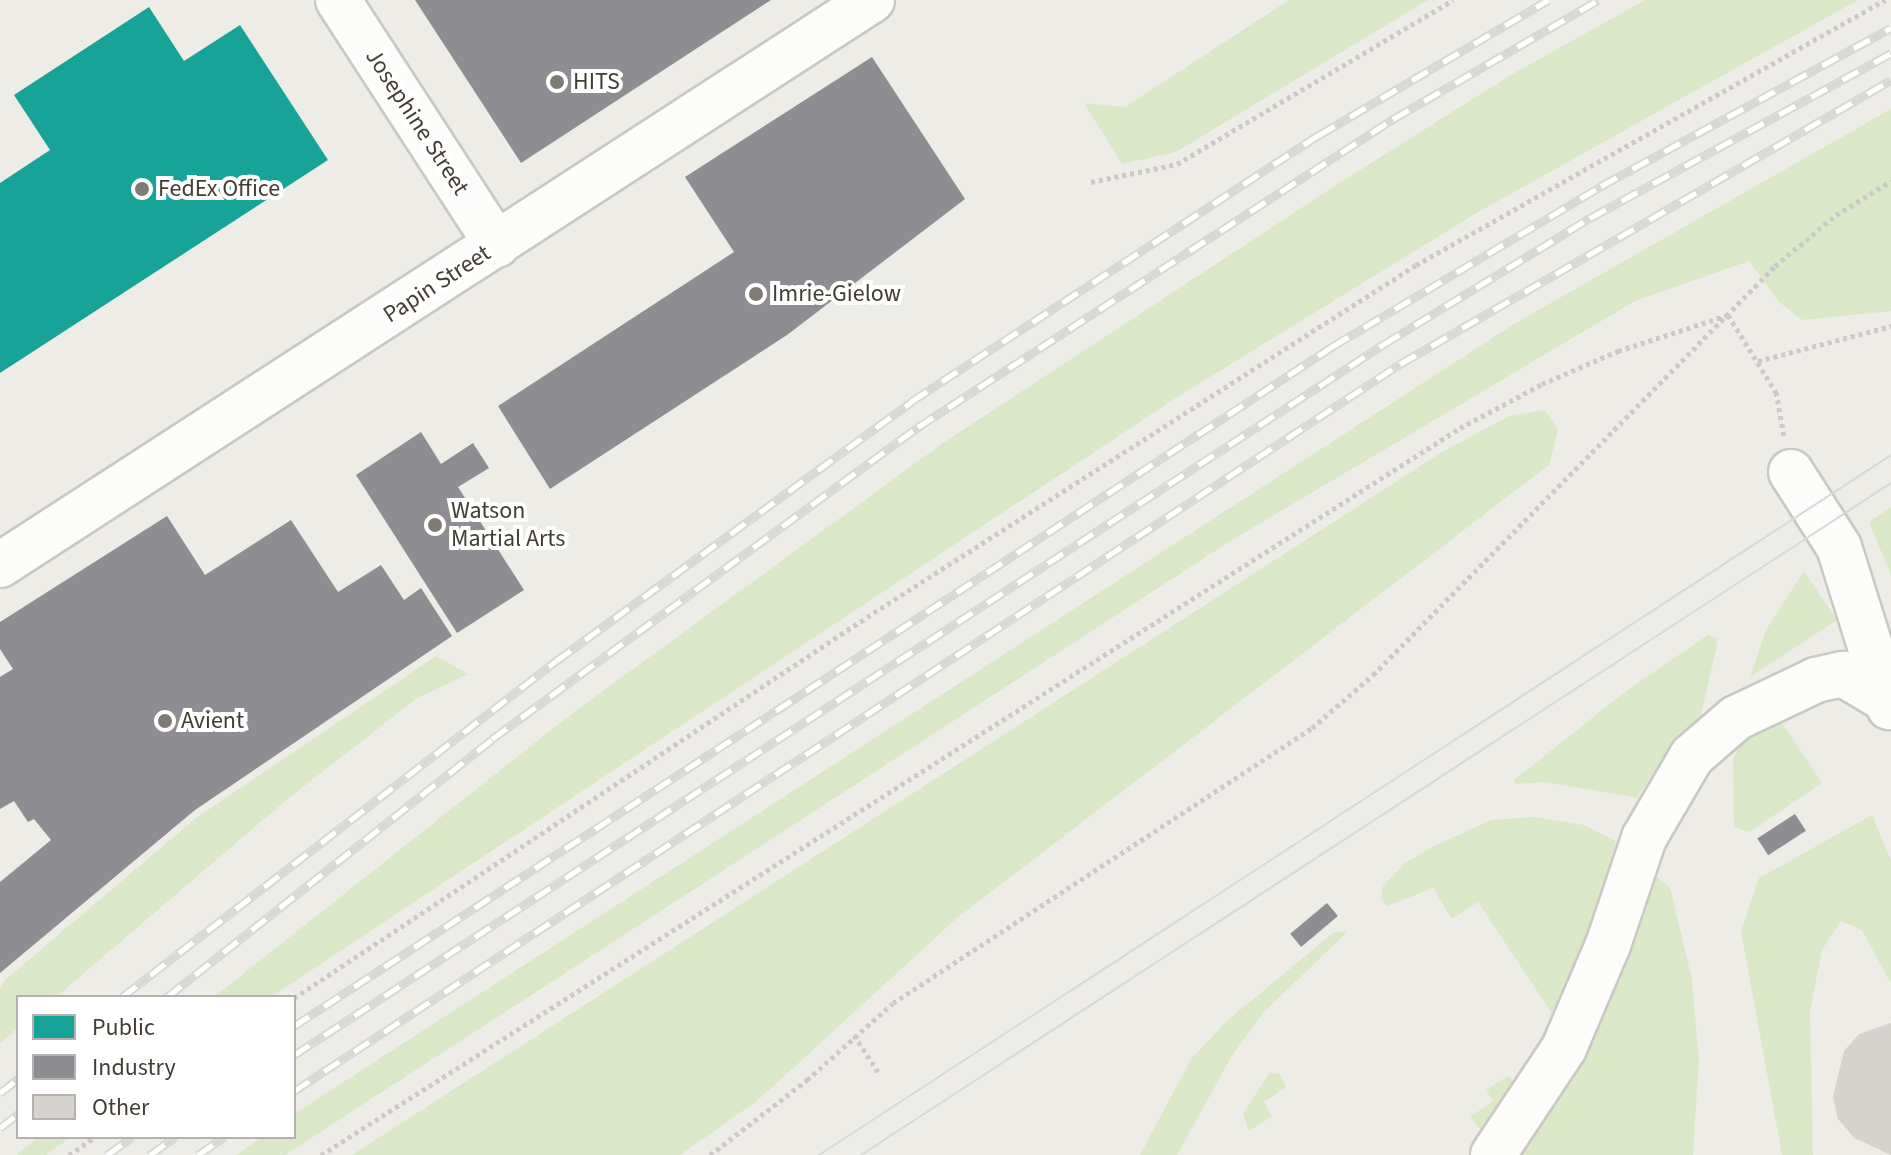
<!DOCTYPE html>
<html>
<head>
<meta charset="utf-8">
<style>
	body { margin:0 }
	#map { position:relative; width:1891px; height:1155px; overflow:hidden; background:#eeece7; font-family:"Source Sans 3",sans-serif }
	div>[style] { position:absolute }
	.green>* { inset:0; background:#dbe8c8 }
	.public>* { inset:0; background:#17a398 }
	.industry>* { inset:0; background:#8d8d92; transform-origin:0 0 }
	.building>* { inset:0; background:#d6d3ce }
	.path>* { height:5px; margin-top:-2.5px; transform-origin:0; background:repeating-linear-gradient(90deg,#cccac6 0 4px,transparent 0 8px) }
	.roads { filter:drop-shadow(2px 0 #cac8c3) drop-shadow(-2px 0 #cac8c3) drop-shadow(0 2px #cac8c3) drop-shadow(0 -2px #cac8c3) }
	.minor>* { height:44px; margin:-22px; padding:0 22px; transform-origin:22px; border-radius:22px; background:#fcfcfb }
	.tram>* { height:2px; margin:-1px; padding:0 1px; transform-origin:1px; border-radius:1px; background:#d8d8d7 }
	.rail>* { height:9px; margin-top:-4.5px; transform-origin:0; background:repeating-linear-gradient(90deg,#fff 0 18px,#d8d8d7 0 36px); box-sizing:border-box; border-block:2px solid #d8d8d7 }
	.dots>* { width:22px; height:22px; translate:-50% -50%; box-sizing:border-box; border:4px solid #fff; border-radius:50% }
	span { translate:-50% -50%; white-space:nowrap; text-align:center; line-height:1.15; -webkit-text-stroke:8px #fff; paint-order:stroke }
	.poi-label { font-size:24px; color:#433d34 }
	.left { translate:0 -50%; text-align:left }
	.street-label { font-size:24px; color:#433d34 }
	.legend { position:absolute; left:16px; top:995px; width:280px; height:144px; box-sizing:border-box; background:#fff; border:2px solid #b4b1ae; margin:0; padding:10px 14px; list-style:none; font-size:24px; color:#433d34 }
	.legend li { display:flex; align-items:center; gap:16px; height:40px }
	.legend b { width:40px; border:2px solid #b4b1ae }
</style>
</head>
<body>
<div id="map">
	<div class="green">
		<div style="clip-path:polygon(1289px 0,1428px 0,1176px 152px,1122px 164px,1084px 103px,1125px 107px)"></div>
		<div style="clip-path:polygon(1645px 0,1858px 0,1480px 211px,1182px 394px,271px 997px,214px 997px,566px 718px,943px 443px,1341px 182px,1514px 73px)"></div>
		<div style="clip-path:polygon(1891px 109px,1891px 311px,1802px 320px,1779px 302px,1749px 261px,1635px 301px,1232px 540px,285px 1155px,236px 1155px,262px 1137px,294px 1137px,294px 1115px,311px 1103px,1514px 324px)"></div>
		<div style="clip-path:polygon(1545px 410px,1558px 430px,1549px 465px,957px 918px,757px 1101px,680px 1155px,352px 1155px,1442px 452px,1509px 416px)"></div>
		<div style="clip-path:polygon(1891px 507px,1891px 575px,1869px 522px)"></div>
		<div style="clip-path:polygon(1804px 571px,1837px 620px,1750px 677px,1766px 630px)"></div>
		<div style="clip-path:polygon(1708px 635px,1717px 638px,1717px 646px,1700px 718px,1661px 762px,1637px 798px,1545px 782px,1516px 784px,1514px 780px,1626px 691px)"></div>
		<div style="clip-path:polygon(436px 656px,468px 674px,416px 699px,290px 797px,56px 997px,18px 997px,18px 1028px,0 1043px,0 988px,5px 980px,196px 818px)"></div>
		<div style="clip-path:polygon(1778px 717px,1822px 783px,1750px 832px,1734px 827px,1733px 760px,1740px 744px)"></div>
		<div style="clip-path:polygon(1872px 815px,1891px 860px,1891px 984px,1862px 930px,1841px 921px,1822px 950px,1810px 1012px,1813px 1155px,1782px 1155px,1741px 931px,1759px 878px)"></div>
		<div style="clip-path:polygon(1535px 817px,1584px 825px,1616px 841px,1590px 938px,1557px 1021px,1478px 902px,1452px 919px,1433px 888px,1387px 906px,1381px 899px,1383px 886px,1404px 864px,1432px 847px,1491px 820px)"></div>
		<div style="clip-path:polygon(1654px 875px,1670px 887px,1692px 980px,1699px 1060px,1693px 1155px,1518px 1155px,1587px 1047px)"></div>
		<div style="clip-path:polygon(1334px 932px,1347px 932px,1265px 1011px,1233px 1054px,1177px 1155px,1140px 1155px,1191px 1059px,1228px 1020px)"></div>
		<div style="clip-path:polygon(1269px 1073px,1280px 1074px,1286px 1087px,1264px 1102px,1272px 1116px,1249px 1131px,1243px 1114px)"></div>
		<div style="clip-path:polygon(1508px 1076px,1515px 1083px,1483px 1132px,1470px 1117px,1493px 1101px,1486px 1090px)"></div>
		<div style="clip-path:polygon(38px 1137px,71px 1137px,46px 1155px,16px 1155px)"></div>
	</div>
	<div class="public">
		<div style="clip-path:polygon(149px 7px,184px 61px,240px 25px,328px 160px,0 373px,0 183px,50px 150px,14px 95px)"></div>
	</div>
	<div class="industry">
		<div style="clip-path:polygon(415px 0,771px 0,521px 163px)"></div>
		<div style="clip-path:polygon(872px 57px,965px 199px,787px 335px,550px 489px,498px 406px,734px 252px,685px 177px)"></div>
		<div style="clip-path:polygon(421px 432px,441px 464px,473px 443px,489px 468px,458px 487px,524px 590px,457px 633px,356px 475px)"></div>
		<div style="clip-path:polygon(167px 516px,205px 575px,291px 520px,338px 592px,381px 565px,404px 600px,421px 588px,452px 636px,195px 810px,0 973px,0 882px,51px 840px,34px 819px,28px 822px,14px 801px,0 809px,0 677px,13px 669px,0 649px,0 622px)"></div>
		<div style="left:1795px;top:814px;width:20px;height:45px;rotate:57deg"></div>
		<div style="left:1327px;top:903px;width:17px;height:48px;rotate:50deg"></div>
	</div>
	<div class="building">
		<div style="clip-path:polygon(1891px 1023px,1891px 1155px,1854px 1138px,1838px 1119px,1833px 1097px,1844px 1051px,1859px 1034px)"></div>
	</div>
	<div class="path">
		<div style="left:1091px;top:182px;width:88px;rotate:-11.8deg"></div>
		<div style="left:1177px;top:164px;width:321px;rotate:-30.7deg"></div>
		<div style="left:1758px;top:361px;width:138px;rotate:-14.7deg"></div>
		<div style="left:294px;top:998px;width:688px;rotate:-33.62deg"></div>
		<div style="left:867px;top:617px;width:652px;rotate:-32.67deg"></div>
		<div style="left:1416px;top:265px;width:539px;rotate:-29.47deg"></div>
		<div style="left:854px;top:1035px;width:48px;rotate:57deg"></div>
		<div style="left:69px;top:1155px;width:32px;rotate:-35deg"></div>
		<div style="left:321px;top:1155px;width:1351px;rotate:-32.55deg"></div>
		<div style="left:1460px;top:428px;width:93px;rotate:-28.2deg"></div>
		<div style="left:1542px;top:384px;width:83px;rotate:-23.5deg"></div>
		<div style="left:1618px;top:351px;width:116px;rotate:-18.1deg"></div>
		<div style="left:1728px;top:315px;width:91px;rotate:58.1deg"></div>
		<div style="left:1776px;top:392px;width:45px;rotate:79.7deg"></div>
		<div style="left:710px;top:1155px;width:123px;rotate:-37.7deg"></div>
		<div style="left:807px;top:1080px;width:115px;rotate:-41.8deg"></div>
		<div style="left:893px;top:1003px;width:501px;rotate:-33.28deg"></div>
		<div style="left:1312px;top:728px;width:81px;rotate:-41deg"></div>
		<div style="left:1373px;top:675px;width:573px;rotate:-45.49deg"></div>
		<div style="left:1775px;top:266px;width:80px;rotate:-39.9deg"></div>
		<div style="left:1836px;top:215px;width:65px;rotate:-31.7deg"></div>
	</div>
	<div class="roads">
		<div class="minor">
			<div style="left:338px;top:0;width:292px;rotate:57deg"></div>
			<div style="left:1791px;top:472px;width:89px;rotate:57.4deg"></div>
			<div style="left:1839px;top:547px;width:168px;rotate:72.6deg"></div>
			<div style="left:0;top:565px;width:1039px;rotate:-32.94deg"></div>
			<div style="left:1493px;top:1155px;width:128px;rotate:-56.4deg"></div>
			<div style="left:1564px;top:1048px;width:112px;rotate:-66.9deg"></div>
			<div style="left:1608px;top:945px;width:113px;rotate:-71.4deg"></div>
			<div style="left:1644px;top:838px;width:95px;rotate:-59.7deg"></div>
			<div style="left:1692px;top:756px;width:58px;rotate:-40.8deg"></div>
			<div style="left:1736px;top:718px;width:89px;rotate:-25.4deg"></div>
			<div style="left:1816px;top:680px;width:28px;rotate:-13deg"></div>
			<div style="left:1843px;top:674px;width:49px;rotate:30.8deg"></div>
		</div>
	</div>
	<div class="tram">
		<div style="left:819px;top:1155px;width:1280px;rotate:-33.14deg"></div>
		<div style="left:861px;top:1155px;width:1230px;rotate:-33.12deg"></div>
	</div>
	<div class="rail">
		<div style="left:122px;top:997px;width:549px;rotate:-37.75deg"></div>
		<div style="left:556px;top:661px;width:441px;rotate:-36.1deg"></div>
		<div style="left:912px;top:401px;width:486px;rotate:-33.2deg"></div>
		<div style="left:1319px;top:135px;width:266px;rotate:-30.5deg"></div>
		<div style="left:167px;top:997px;width:415px;rotate:-38.4deg"></div>
		<div style="left:492px;top:739px;width:528px;rotate:-36.22deg"></div>
		<div style="left:918px;top:427px;width:566px;rotate:-32.96deg"></div>
		<div style="left:1393px;top:119px;width:237px;rotate:-30.1deg"></div>
		<div style="left:294px;top:1026px;width:1242px;rotate:-33.2deg"></div>
		<div style="left:1333px;top:346px;width:312px;rotate:-30.8deg"></div>
		<div style="left:1601px;top:186px;width:330px;rotate:-28.6deg"></div>
		<div style="left:294px;top:1055px;width:1301px;rotate:-33.12deg"></div>
		<div style="left:1384px;top:344px;width:241px;rotate:-31.5deg"></div>
		<div style="left:1590px;top:218px;width:343px;rotate:-28.7deg"></div>
		<div style="left:294px;top:1091px;width:1324px;rotate:-33.32deg"></div>
		<div style="left:1400px;top:364px;width:567px;rotate:-30.05deg"></div>
		<div style="left:0;top:1093px;width:23px;rotate:-38deg"></div>
		<div style="left:0;top:1128px;width:23px;rotate:-38deg"></div>
		<div style="left:107px;top:1155px;width:31px;rotate:-36deg"></div>
		<div style="left:150px;top:1155px;width:31px;rotate:-36deg"></div>
		<div style="left:198px;top:1155px;width:32px;rotate:-35deg"></div>
	</div>
	<div class="dots">
		<div style="left:557px;top:82px;background:#7f7a73"></div>
		<div style="left:142px;top:189px;background:#7f7a73"></div>
		<div style="left:756px;top:294px;background:#7f7a73"></div>
		<div style="left:435px;top:525px;background:#7f7a73"></div>
		<div style="left:165px;top:721px;background:#7f7a73"></div>
	</div>
	<div class="poi-label">
		<span class="left" style="left:573px;top:82px">HITS</span>
		<span class="left" style="left:158px;top:189px">FedEx Office</span>
		<span class="left" style="left:772px;top:294px">Imrie-Gielow</span>
		<span class="left" style="left:451px;top:525px">Watson<br>Martial Arts</span>
		<span class="left" style="left:181px;top:721px">Avient</span>
	</div>
	<div class="street-label">
		<span style="left:417px;top:122px;rotate:57deg">Josephine Street</span>
		<span style="left:437px;top:284px;rotate:-33deg">Papin Street</span>
	</div>
	<ul class="legend">
	<li><b style="height:22px;background:#17a398"></b>Public</li>
	<li><b style="height:22px;background:#8d8d92"></b>Industry</li>
	<li><b style="height:22px;background:#d6d3ce"></b>Other</li>
	</ul>
</div>
</body>
</html>
